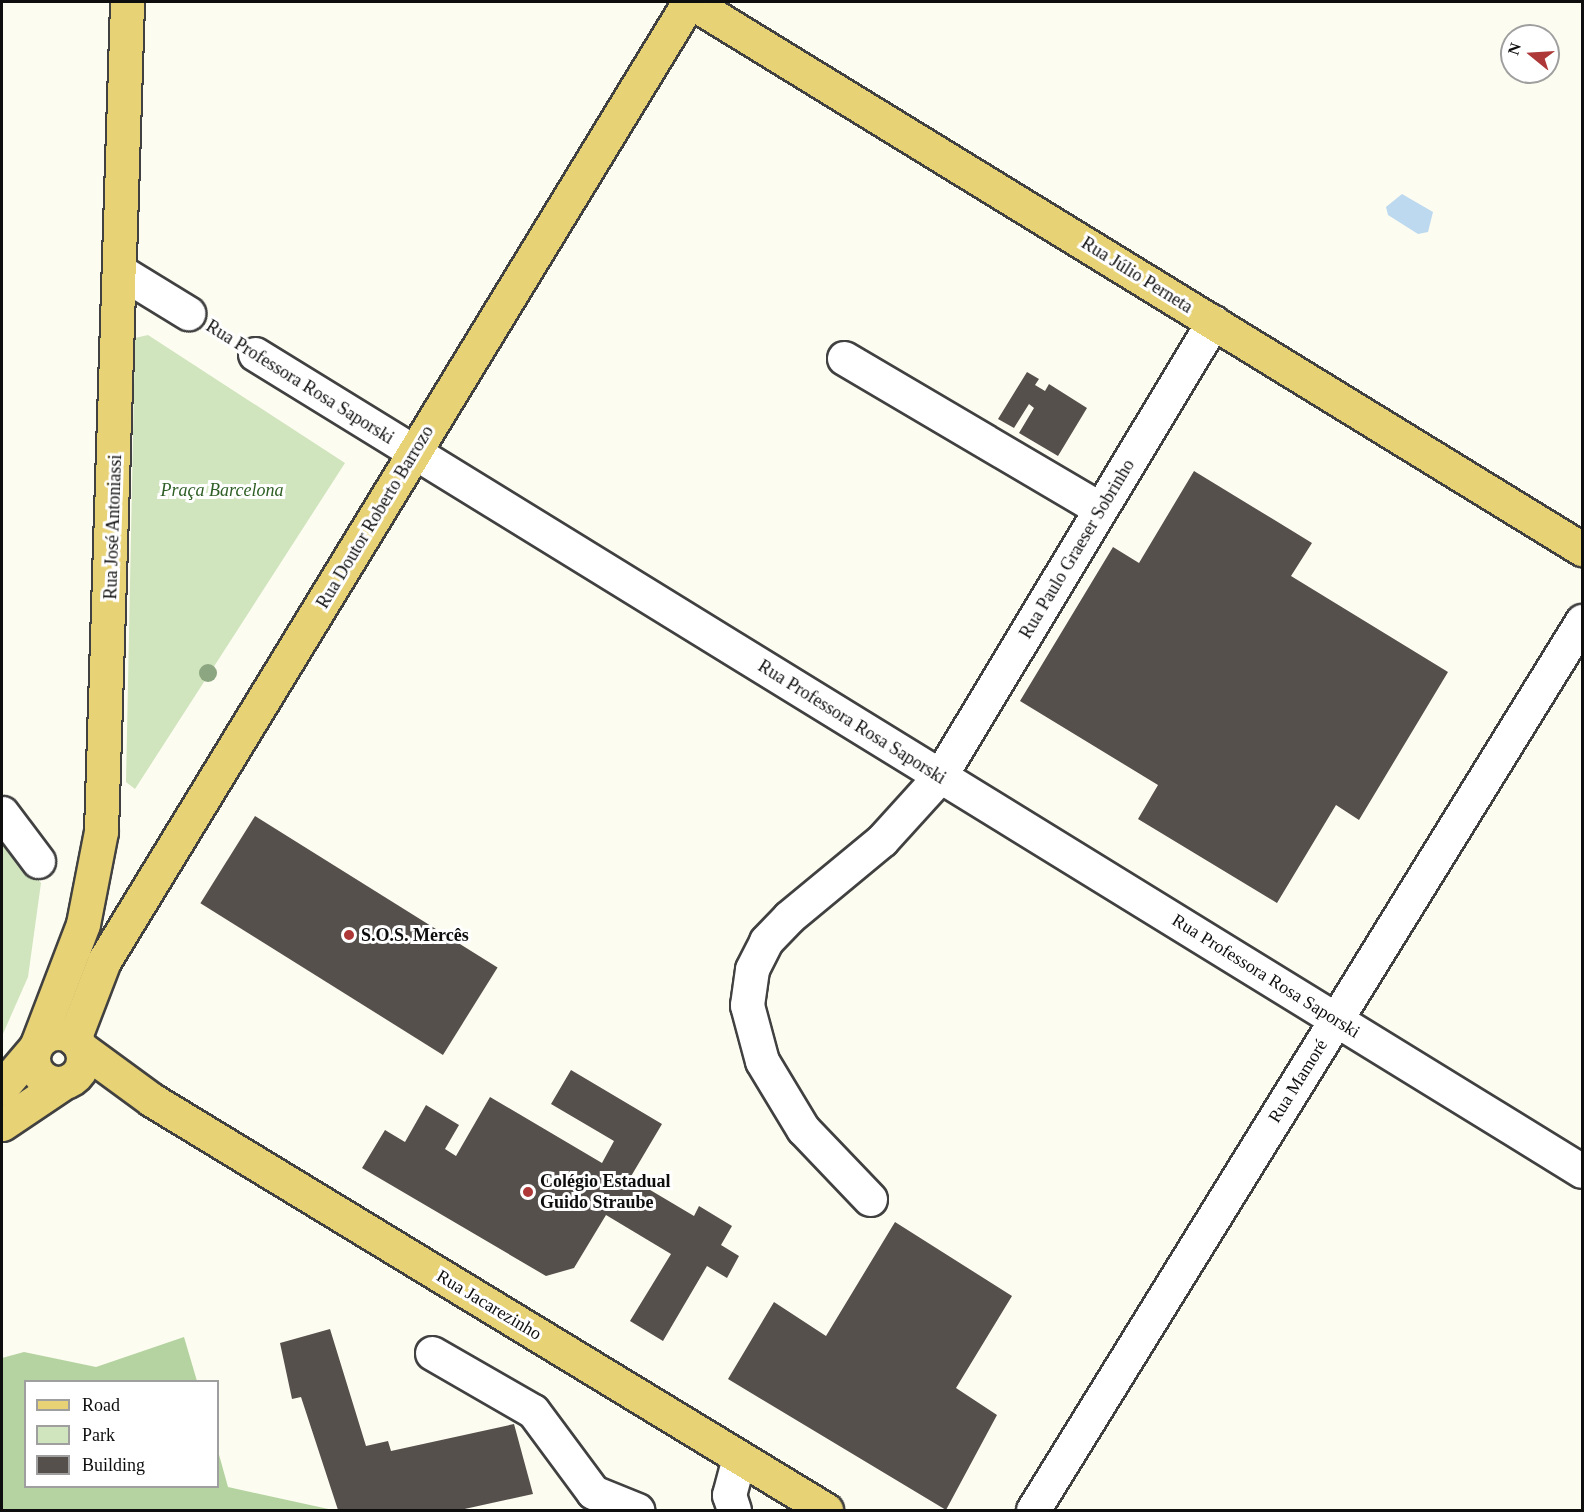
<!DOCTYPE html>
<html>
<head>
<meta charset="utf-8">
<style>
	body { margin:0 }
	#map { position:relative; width:1584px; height:1512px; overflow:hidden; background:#fdfcf1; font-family:Georgia,serif }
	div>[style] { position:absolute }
	.green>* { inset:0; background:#d0e4be }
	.forest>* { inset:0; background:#b4d3a0 }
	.water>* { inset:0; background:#bcd9ef }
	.building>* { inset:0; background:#56504c; transform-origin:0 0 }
	.path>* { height:4px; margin-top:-2px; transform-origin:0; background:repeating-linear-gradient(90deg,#303030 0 6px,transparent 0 9px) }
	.roads { filter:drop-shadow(2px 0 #414141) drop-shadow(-2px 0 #414141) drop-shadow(0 2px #414141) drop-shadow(0 -2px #414141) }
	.minor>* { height:33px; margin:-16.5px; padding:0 16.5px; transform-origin:16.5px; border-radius:16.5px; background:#fff }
	.major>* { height:33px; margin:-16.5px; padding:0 16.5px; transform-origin:16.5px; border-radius:16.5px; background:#e8d276 }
	.major>.ring { margin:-16.5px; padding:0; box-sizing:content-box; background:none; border:33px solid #e8d276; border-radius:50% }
	.trees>* { width:18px; height:18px; margin:-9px; border-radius:50%; background:#8ca681 }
	.dots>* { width:16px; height:16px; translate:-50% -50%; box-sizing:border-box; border:3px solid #fff; border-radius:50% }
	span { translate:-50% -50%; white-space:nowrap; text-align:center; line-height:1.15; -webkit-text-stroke:6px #fff; paint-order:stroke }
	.street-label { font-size:18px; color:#0e0e0e }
	.park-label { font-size:18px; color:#2f5f26; font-style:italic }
	.poi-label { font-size:18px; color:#0e0e0e; font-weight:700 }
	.left { translate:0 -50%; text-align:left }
	.frame { position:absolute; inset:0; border:3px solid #0e0e0e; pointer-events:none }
	.legend { position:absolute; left:24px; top:1380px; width:195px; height:108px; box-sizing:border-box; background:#fff; border:2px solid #9f9f9f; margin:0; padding:8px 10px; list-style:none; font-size:18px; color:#0e0e0e }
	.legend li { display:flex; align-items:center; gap:12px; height:30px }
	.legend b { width:30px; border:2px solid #9f9f9f }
	.north { position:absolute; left:1500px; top:24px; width:60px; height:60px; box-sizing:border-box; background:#fff; border:2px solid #9f9f9f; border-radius:50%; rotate:288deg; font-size:16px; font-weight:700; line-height:24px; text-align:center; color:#0e0e0e }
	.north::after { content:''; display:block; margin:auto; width:21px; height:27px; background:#ae3737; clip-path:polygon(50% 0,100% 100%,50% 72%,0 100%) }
</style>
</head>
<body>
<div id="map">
	<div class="green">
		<div style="clip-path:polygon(148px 335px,345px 463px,135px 789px,126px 782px,135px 338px)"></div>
		<div style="clip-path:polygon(2px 831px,41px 883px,28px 977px,2px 1036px)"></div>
	</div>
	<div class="forest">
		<div style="clip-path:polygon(184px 1337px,197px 1381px,26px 1382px,26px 1486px,218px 1486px,218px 1451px,228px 1487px,333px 1510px,2px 1510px,2px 1358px,24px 1352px,96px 1367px)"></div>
	</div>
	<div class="water">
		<div style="clip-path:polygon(1402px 194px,1433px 212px,1428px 232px,1418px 234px,1388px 215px,1386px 207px)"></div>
	</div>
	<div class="building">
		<div style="clip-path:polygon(1027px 372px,1039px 379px,1035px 385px,1045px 391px,1049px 384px,1087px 408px,1058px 456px,1019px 433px,1034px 408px,1029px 404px,1014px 428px,998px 419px)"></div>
		<div style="clip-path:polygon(1194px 471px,1312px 543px,1291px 576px,1448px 672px,1359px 820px,1336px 805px,1277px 903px,1138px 819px,1158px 785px,1020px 701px,1113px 547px,1139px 563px)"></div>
		<div style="left:255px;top:816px;width:286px;height:103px;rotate:32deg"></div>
		<div style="clip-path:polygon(571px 1070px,662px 1124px,630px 1178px,694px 1216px,699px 1206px,732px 1226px,721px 1245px,739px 1256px,727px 1278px,707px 1266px,663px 1341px,630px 1321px,671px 1254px,606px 1215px,574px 1268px,546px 1276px,362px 1168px,385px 1130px,405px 1142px,426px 1105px,459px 1125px,445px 1149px,456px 1156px,490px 1097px,602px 1163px,614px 1141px,551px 1104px)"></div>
		<div style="clip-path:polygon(895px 1222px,1012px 1296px,956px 1388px,997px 1415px,946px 1510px,728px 1379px,774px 1302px,826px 1336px)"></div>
		<div style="clip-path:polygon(330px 1329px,366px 1446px,388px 1441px,391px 1451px,514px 1424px,533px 1494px,460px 1510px,338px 1510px,301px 1397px,292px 1399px,280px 1343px)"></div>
	</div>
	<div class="path">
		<div style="left:214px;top:330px;width:16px;rotate:30deg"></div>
	</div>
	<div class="roads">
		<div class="minor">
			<div style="left:121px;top:272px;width:79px;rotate:31.5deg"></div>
			<div style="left:255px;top:354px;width:1558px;rotate:31.62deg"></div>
			<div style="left:844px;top:358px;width:297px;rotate:30.5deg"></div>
			<div style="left:2px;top:813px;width:60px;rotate:53.1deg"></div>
			<div style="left:870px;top:1199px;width:97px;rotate:-133.7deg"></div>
			<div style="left:803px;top:1129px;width:79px;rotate:-121.1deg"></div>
			<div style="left:762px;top:1061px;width:58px;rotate:-105deg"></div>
			<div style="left:747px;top:1005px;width:36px;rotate:-82deg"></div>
			<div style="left:752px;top:969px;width:31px;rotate:-63deg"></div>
			<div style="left:766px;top:941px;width:33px;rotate:-46deg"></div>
			<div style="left:789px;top:917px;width:121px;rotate:-39.6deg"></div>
			<div style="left:882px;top:840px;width:86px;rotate:-47.8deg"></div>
			<div style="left:940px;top:776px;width:530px;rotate:-58.98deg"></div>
			<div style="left:432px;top:1353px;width:116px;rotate:29.9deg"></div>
			<div style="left:533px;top:1411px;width:101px;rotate:53.5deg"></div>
			<div style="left:593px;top:1492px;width:48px;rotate:22.2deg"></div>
			<div style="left:734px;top:1510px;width:16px;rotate:-108deg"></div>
			<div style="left:729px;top:1495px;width:39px;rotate:-75deg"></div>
			<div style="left:1033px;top:1510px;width:1045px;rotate:-58.3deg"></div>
		</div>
		<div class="major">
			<div style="left:691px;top:2px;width:1046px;rotate:31.55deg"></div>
			<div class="ring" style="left:33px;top:1033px;width:17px;height:17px"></div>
			<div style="left:74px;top:1039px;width:84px;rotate:-69deg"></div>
			<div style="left:104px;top:961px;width:1123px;rotate:-58.62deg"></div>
			<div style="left:38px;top:1042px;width:126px;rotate:-69.1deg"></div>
			<div style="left:83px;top:924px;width:95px;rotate:-79deg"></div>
			<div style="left:101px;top:831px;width:829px;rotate:-88.2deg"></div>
			<div style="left:81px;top:1048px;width:88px;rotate:36.2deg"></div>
			<div style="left:152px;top:1100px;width:789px;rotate:31.31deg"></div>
			<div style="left:2px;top:1087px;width:51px;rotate:-49.8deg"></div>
			<div style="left:2px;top:1124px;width:73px;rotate:-33.9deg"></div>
		</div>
	</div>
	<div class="trees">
		<div style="left:208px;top:673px"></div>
	</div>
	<div class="dots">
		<div style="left:349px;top:935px;background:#ae3737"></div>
		<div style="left:528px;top:1192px;background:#ae3737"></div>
	</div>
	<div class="street-label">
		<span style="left:1137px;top:275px;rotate:32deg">Rua Júlio Perneta</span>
		<span style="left:300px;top:382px;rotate:32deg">Rua Professora Rosa Saporski</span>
		<span style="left:375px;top:517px;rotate:-59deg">Rua Doutor Roberto Barrozo</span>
		<span style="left:113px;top:527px;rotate:-88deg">Rua José Antoniassi</span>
		<span style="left:1077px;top:549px;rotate:-59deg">Rua Paulo Graeser Sobrinho</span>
		<span style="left:852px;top:722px;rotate:32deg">Rua Professora Rosa Saporski</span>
		<span style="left:1266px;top:976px;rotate:32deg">Rua Professora Rosa Saporski</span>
		<span style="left:1298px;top:1081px;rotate:-58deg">Rua Mamoré</span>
		<span style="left:489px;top:1305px;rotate:31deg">Rua Jacarezinho</span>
	</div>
	<div class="park-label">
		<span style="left:222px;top:490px">Praça Barcelona</span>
	</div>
	<div class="poi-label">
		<span class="left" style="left:361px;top:935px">S.O.S. Mercês</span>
		<span class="left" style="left:540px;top:1192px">Colégio Estadual<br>Guido Straube</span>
	</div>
	<div class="frame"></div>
	<ul class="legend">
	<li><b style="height:8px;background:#e8d276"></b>Road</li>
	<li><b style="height:16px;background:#d0e4be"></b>Park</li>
	<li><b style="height:16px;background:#56504c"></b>Building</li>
	</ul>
	<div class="north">N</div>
</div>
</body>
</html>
